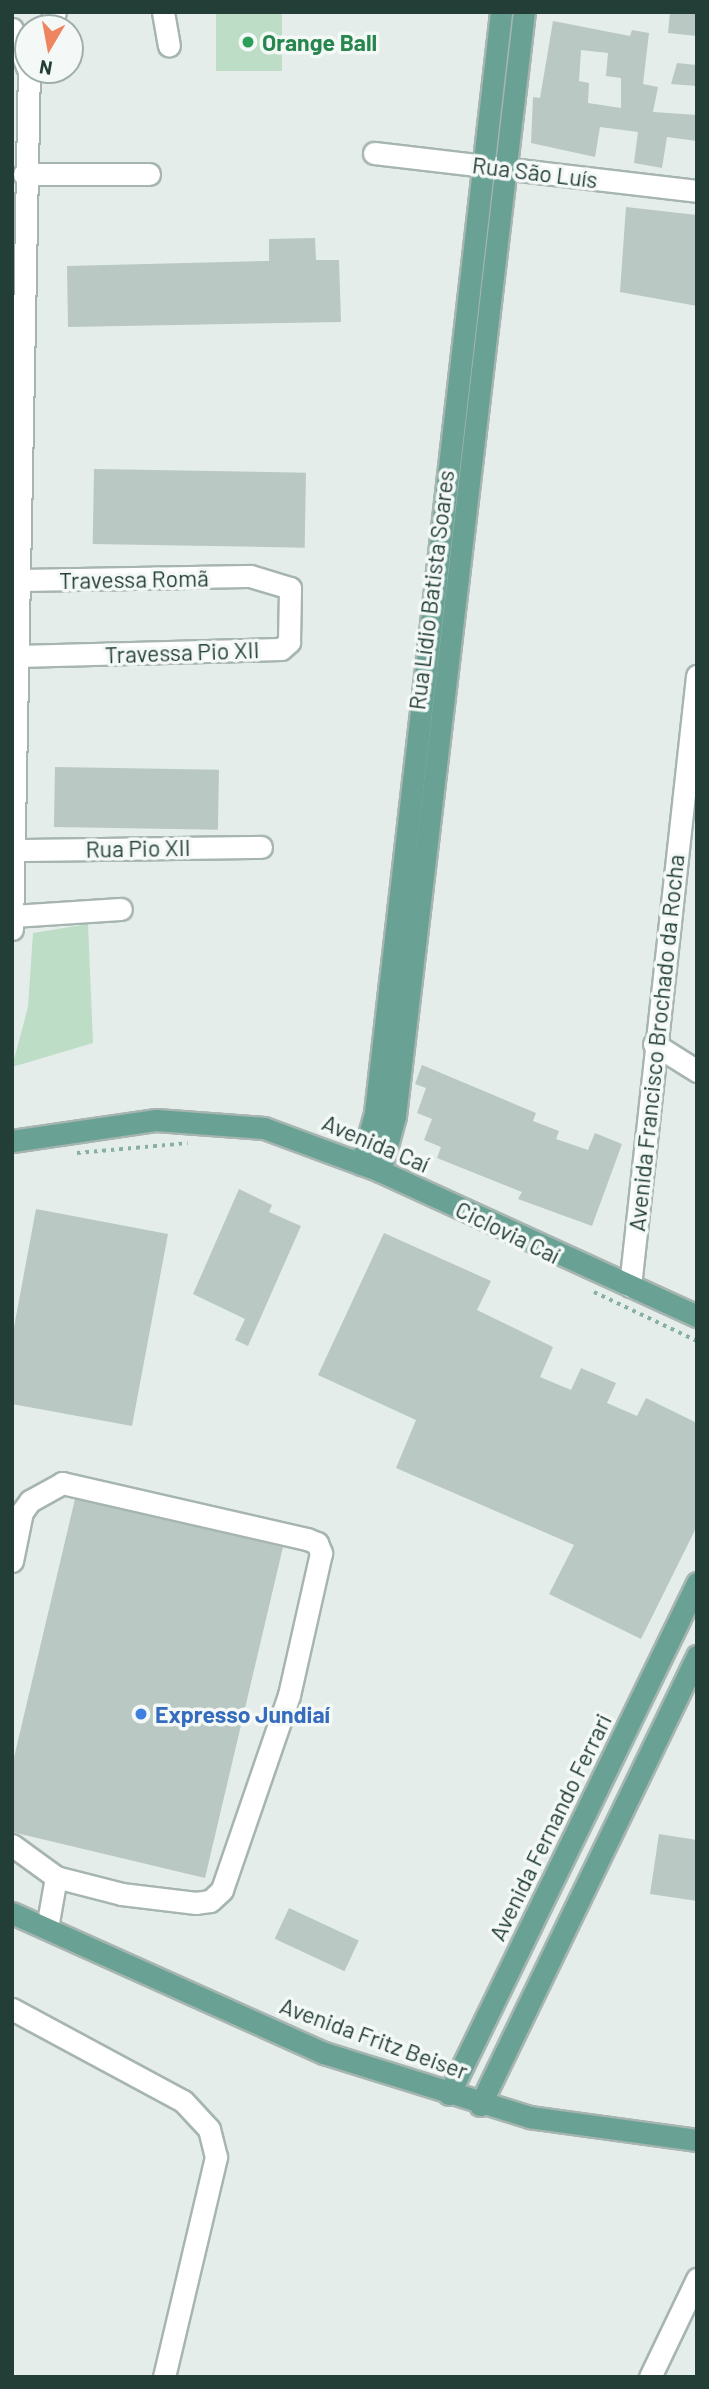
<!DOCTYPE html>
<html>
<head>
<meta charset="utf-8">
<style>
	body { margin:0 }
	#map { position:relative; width:709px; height:2389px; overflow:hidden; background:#e4ede9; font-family:Barlow,sans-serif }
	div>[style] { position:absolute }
	.green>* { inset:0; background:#bdddc6; transform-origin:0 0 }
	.building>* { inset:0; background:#b9c8c2; transform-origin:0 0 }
	.path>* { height:3.5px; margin-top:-1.75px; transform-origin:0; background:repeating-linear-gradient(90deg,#85b0a3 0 3.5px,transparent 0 8.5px) }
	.roads { filter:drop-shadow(2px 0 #a6b5b0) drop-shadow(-2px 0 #a6b5b0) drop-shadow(0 2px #a6b5b0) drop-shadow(0 -2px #a6b5b0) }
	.minor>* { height:21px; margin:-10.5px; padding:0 10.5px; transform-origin:10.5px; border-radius:10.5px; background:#fff }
	.major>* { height:21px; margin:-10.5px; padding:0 10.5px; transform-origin:10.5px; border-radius:10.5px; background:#69a194 }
	.dots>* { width:19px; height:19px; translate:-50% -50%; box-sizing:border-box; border:4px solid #f4f9f7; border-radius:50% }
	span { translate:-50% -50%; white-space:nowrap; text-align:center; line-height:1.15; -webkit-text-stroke:7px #f4f9f7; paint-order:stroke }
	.leisure-label { font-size:23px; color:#27864d; font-weight:700 }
	.left { translate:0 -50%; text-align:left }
	.street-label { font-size:23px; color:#233e37 }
	.shop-label { font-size:23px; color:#366cbe; font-weight:700 }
	.frame { position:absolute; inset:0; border:14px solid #233e37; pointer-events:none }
	.north { position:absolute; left:14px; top:14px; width:70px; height:70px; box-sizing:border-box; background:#f4f9f7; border:2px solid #a0aeaa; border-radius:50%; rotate:190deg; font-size:19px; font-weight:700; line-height:28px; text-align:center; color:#233e37 }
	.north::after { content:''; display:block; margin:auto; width:24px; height:32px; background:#ee8560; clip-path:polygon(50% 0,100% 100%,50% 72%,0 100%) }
</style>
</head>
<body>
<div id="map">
	<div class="green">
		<div style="left:216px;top:12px;width:66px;height:59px"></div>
		<div style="clip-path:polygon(88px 924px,93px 1043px,12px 1067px,28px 1007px,33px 933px)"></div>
	</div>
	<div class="building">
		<div style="clip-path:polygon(670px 12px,697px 12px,697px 36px,668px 33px)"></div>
		<div style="clip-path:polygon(evenodd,553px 21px,630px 36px,632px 30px,649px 33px,643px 84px,658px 87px,653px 112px,697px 115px,697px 141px,667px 137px,662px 168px,634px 163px,638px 132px,600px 127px,595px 157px,531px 143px,533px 97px,540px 98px,553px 21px,581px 50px,608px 53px,606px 76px,621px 78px,621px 108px,588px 103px,589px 83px,579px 81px,581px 50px)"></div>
		<div style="clip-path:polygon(677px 63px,697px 65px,697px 86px,671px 84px)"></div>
		<div style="clip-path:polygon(626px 207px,697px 215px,697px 306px,620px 292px)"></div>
		<div style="clip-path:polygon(315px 238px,316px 260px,339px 260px,341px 322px,68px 327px,67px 266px,269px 261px,269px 239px)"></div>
		<div style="left:94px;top:469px;width:212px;height:75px;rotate:1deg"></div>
		<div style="left:55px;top:767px;width:164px;height:60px;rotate:1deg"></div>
		<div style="clip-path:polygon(422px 1065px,536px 1113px,533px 1121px,559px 1131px,556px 1139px,588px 1150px,595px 1133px,622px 1144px,592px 1226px,518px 1199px,522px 1192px,437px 1158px,441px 1147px,424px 1140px,432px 1119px,417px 1113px,426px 1088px,415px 1084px)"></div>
		<div style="clip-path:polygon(239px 1189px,272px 1205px,269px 1212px,301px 1226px,248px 1346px,235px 1340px,245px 1319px,193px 1294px)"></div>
		<div style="clip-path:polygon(36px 1209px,168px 1234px,132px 1426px,12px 1404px,12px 1338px)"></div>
		<div style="clip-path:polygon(384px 1233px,491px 1281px,477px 1310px,553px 1347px,540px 1377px,571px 1390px,581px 1368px,616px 1383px,607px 1403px,637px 1416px,646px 1398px,697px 1423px,697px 1526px,641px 1639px,549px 1594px,574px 1545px,396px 1468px,416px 1420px,318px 1375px)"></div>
		<div style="clip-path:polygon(75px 1499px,283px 1547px,205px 1878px,12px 1832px,12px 1766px)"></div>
		<div style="clip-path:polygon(659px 1834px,697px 1840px,697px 1901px,650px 1894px)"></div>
		<div style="left:289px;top:1908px;width:77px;height:34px;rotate:25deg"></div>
	</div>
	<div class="path">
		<div style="left:77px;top:1153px;width:111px;rotate:-5.1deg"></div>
		<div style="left:594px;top:1292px;width:114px;rotate:25.4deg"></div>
	</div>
	<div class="roads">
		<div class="minor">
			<div style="left:163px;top:12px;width:34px;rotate:80deg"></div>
			<div style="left:48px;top:28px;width:17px;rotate:-66deg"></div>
			<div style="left:12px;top:29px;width:43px;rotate:68.2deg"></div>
			<div style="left:374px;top:153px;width:325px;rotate:6.7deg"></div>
			<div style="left:24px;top:174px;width:125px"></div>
			<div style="left:18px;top:656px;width:263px;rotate:-1.5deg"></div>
			<div style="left:281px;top:649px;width:11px;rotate:-41deg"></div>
			<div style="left:289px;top:642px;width:54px;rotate:-88.9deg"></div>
			<div style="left:290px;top:588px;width:42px;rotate:-163.3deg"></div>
			<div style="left:250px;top:576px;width:232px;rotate:179deg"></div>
			<div style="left:15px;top:850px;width:246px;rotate:-0.7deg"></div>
			<div style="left:12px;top:916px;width:109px;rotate:-3.7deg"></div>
			<div style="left:12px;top:929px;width:859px;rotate:-88.87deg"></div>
			<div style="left:654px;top:1044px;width:51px;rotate:32.1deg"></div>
			<div style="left:630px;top:1286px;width:614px;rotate:-83.73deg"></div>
			<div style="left:12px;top:1561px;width:50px;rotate:-78.5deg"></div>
			<div style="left:22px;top:1512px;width:14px;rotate:-54deg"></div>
			<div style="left:30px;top:1501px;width:37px;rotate:-29deg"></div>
			<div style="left:62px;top:1483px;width:251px;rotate:12.9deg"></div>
			<div style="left:307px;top:1539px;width:11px;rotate:22deg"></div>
			<div style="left:317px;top:1543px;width:11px;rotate:68deg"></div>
			<div style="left:321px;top:1553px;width:146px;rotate:102.7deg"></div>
			<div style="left:289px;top:1695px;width:206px;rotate:109deg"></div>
			<div style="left:222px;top:1890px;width:16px;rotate:137deg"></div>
			<div style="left:210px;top:1901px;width:14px;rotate:172deg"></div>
			<div style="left:196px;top:1903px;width:75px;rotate:-173.1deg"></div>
			<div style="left:122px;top:1894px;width:68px;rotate:-165.6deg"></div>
			<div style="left:56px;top:1877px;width:54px;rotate:-144deg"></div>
			<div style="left:47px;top:1928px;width:52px;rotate:-80deg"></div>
			<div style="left:12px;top:2009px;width:194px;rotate:28.3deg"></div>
			<div style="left:183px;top:2101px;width:38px;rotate:47deg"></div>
			<div style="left:209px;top:2129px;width:29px;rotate:76deg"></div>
			<div style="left:216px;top:2157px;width:226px;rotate:103.3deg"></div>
			<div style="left:650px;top:2377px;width:109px;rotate:-64.4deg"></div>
		</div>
		<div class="major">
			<div style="left:12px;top:1141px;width:146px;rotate:-8.3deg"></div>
			<div style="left:156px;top:1120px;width:108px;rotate:4.2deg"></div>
			<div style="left:264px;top:1128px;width:124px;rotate:20.3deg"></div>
			<div style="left:380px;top:1171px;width:349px;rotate:24.6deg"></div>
			<div style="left:361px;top:1164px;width:53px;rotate:-74.6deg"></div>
			<div style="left:375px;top:1113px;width:1108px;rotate:-83.47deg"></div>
			<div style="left:380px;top:1171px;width:57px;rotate:-74.7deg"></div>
			<div style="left:395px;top:1116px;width:1112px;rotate:-83.34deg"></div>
			<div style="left:12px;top:1913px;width:342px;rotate:24.2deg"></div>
			<div style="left:324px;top:2053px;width:215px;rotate:17.3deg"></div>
			<div style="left:529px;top:2117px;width:170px;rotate:7.8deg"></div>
			<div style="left:449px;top:2094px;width:568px;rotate:-64.11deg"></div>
			<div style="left:480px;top:2105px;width:499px;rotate:-64.2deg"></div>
		</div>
	</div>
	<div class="dots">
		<div style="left:248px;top:42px;background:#2e9e5b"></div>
		<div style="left:141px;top:1714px;background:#3f7fe0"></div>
	</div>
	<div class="leisure-label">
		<span class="left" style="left:262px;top:42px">Orange Ball</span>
	</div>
	<div class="street-label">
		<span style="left:535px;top:172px;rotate:7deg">Rua São Luís</span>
		<span style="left:134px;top:579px;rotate:-1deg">Travessa Romã</span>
		<span style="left:431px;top:590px;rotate:-83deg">Rua Lídio Batista Soares</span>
		<span style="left:182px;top:652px;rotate:-2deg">Travessa Pio XII</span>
		<span style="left:138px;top:848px;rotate:-1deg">Rua Pio XII</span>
		<span style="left:656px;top:1043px;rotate:-84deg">Avenida Francisco Brochado da Rocha</span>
		<span style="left:376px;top:1143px;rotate:23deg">Avenida Caí</span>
		<span style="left:508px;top:1232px;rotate:26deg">Ciclovia Caí</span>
		<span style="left:550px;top:1827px;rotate:-64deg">Avenida Fernando Ferrari</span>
		<span style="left:374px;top:2038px;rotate:20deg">Avenida Fritz Beiser</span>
	</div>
	<div class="shop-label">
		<span class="left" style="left:155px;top:1714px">Expresso Jundiaí</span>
	</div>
	<div class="frame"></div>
	<div class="north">N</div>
</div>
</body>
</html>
